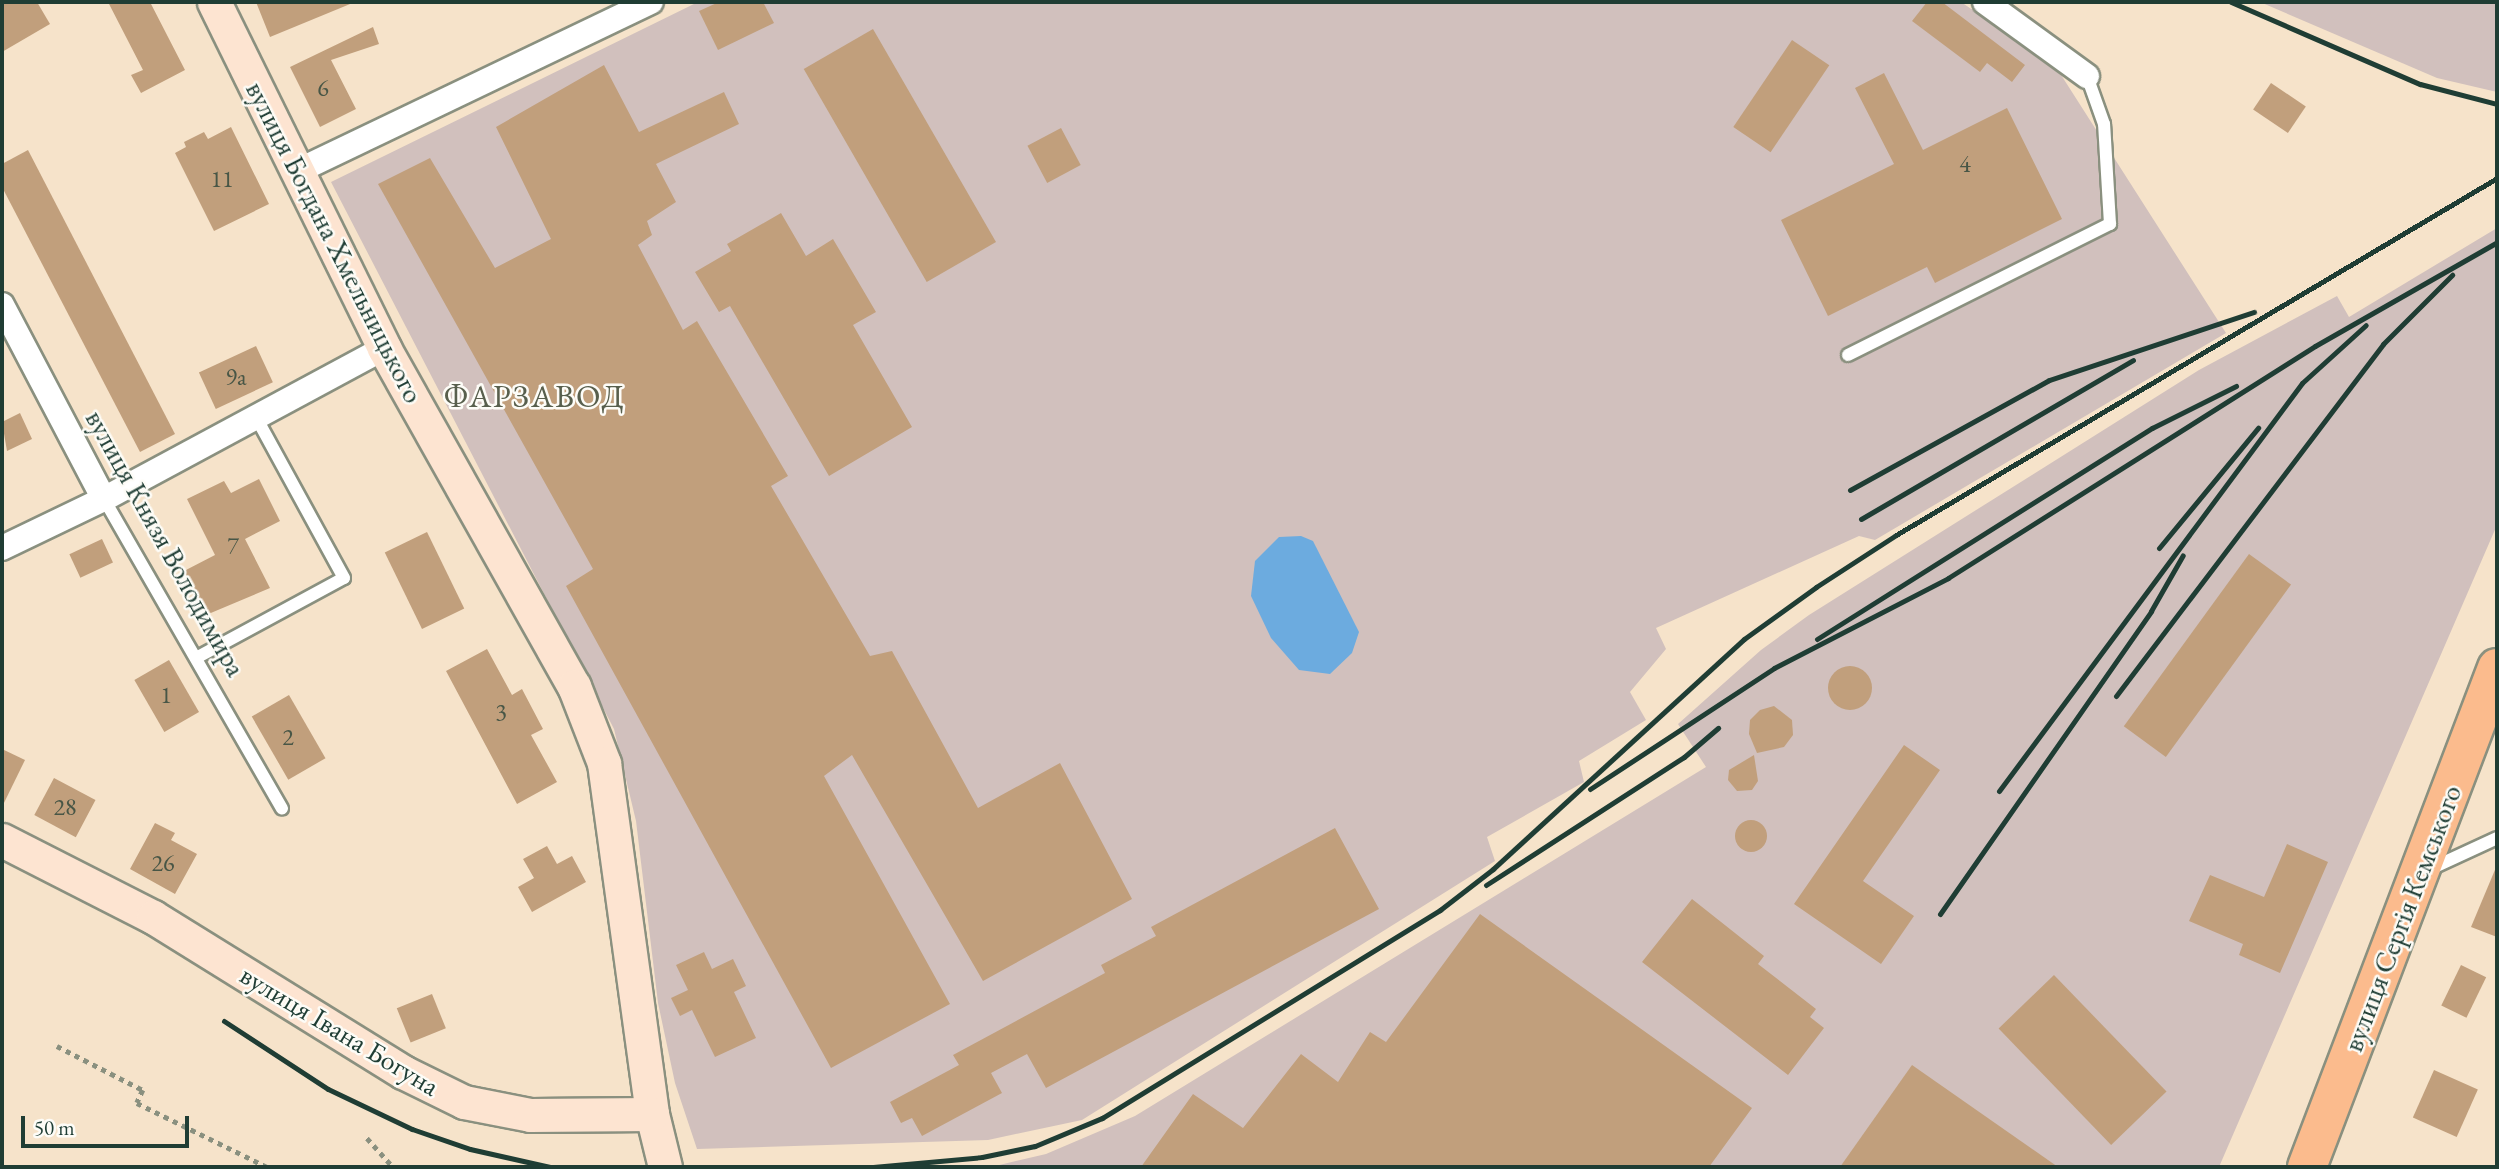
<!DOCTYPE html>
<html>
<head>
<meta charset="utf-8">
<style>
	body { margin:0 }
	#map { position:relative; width:2499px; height:1169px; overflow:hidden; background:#f6e3ca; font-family:"EB Garamond",serif }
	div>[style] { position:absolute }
	.industrial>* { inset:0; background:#d1c0bd }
	.water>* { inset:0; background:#6cabdf }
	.building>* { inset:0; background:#c19f7c; transform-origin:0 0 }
	.round { border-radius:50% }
	.path>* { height:4.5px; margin-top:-2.25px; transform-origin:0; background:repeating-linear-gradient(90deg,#8a907f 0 5px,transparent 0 10px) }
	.roads { filter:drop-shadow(2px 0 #8a907f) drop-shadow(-2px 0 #8a907f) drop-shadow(0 2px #8a907f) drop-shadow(0 -2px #8a907f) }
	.lane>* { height:12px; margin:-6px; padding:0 6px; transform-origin:6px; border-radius:6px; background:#fff }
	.street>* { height:24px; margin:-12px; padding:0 12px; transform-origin:12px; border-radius:12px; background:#fff }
	.secondary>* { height:33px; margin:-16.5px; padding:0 16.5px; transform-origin:16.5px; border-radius:16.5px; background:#fde4d1 }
	.highway>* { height:38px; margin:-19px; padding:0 19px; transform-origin:19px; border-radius:19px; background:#fbbb8d }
	.rail>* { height:5px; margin:-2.5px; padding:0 2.5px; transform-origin:2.5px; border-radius:2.5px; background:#1f3d34 }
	span { translate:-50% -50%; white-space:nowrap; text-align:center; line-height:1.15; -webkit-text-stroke:5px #fdfcf7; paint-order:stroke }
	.number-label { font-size:24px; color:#485646 }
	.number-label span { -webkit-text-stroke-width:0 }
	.street-label { font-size:28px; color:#1f3d34 }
	.quarter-label { font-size:32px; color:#585f4d; letter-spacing:2px }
	.frame { position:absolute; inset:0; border:4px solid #1f3d34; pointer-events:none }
	.scale { position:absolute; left:21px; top:1116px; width:168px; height:32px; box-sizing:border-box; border:4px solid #1f3d34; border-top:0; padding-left:9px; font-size:21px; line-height:24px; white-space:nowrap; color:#1f3d34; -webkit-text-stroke:5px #fdfcf7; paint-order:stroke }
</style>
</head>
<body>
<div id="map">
	<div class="industrial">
		<div style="clip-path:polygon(698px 2px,1961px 2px,2056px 67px,2226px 333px,1875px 540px,1859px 536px,1656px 628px,1666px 649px,1630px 692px,1646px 720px,1579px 761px,1584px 782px,1487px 837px,1495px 861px,1082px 1120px,988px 1140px,697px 1149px,675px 1083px,658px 1003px,636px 821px,614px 729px,331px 182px)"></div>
		<div style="clip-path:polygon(2260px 2px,2497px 2px,2497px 92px,2437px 78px)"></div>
		<div style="clip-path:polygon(2497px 228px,2497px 525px,2219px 1167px,991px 1167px,1046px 1154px,1135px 1116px,1706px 767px,1678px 724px,1761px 650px,1809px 615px,2199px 370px,2337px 296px,2349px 317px)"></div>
	</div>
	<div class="water">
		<div style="clip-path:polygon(1301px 536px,1313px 541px,1359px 632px,1352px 653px,1330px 674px,1299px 670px,1271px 638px,1251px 596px,1255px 561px,1279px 537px)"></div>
	</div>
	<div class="building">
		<div style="clip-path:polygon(2px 2px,37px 2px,50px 24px,2px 52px)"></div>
		<div style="clip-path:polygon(108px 2px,150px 2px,185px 70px,141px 93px,131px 75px,143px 70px)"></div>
		<div style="clip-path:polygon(256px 2px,355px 2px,270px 37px)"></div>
		<div style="clip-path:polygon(719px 2px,763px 2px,774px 23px,718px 50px,699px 11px)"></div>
		<div style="clip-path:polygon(1927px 2px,1942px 2px,2025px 65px,2012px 82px,1987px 63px,1980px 72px,1912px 21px)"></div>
		<div style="clip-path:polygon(373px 27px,379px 44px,331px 60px,356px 109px,320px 127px,290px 67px)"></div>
		<div style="left:873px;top:29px;width:246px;height:80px;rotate:60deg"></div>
		<div style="left:1792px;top:40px;width:45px;height:105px;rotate:34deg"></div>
		<div style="clip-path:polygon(604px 65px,639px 132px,724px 92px,739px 124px,656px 164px,676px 202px,647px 221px,652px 235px,638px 245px,683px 330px,697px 321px,788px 476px,771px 486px,870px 656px,892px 651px,978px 808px,1060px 763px,1132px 899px,983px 981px,852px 755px,824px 776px,950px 1004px,831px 1068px,566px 586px,593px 569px,378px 184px,430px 158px,495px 268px,551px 239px,496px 127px)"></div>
		<div style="clip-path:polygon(1884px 73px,1923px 150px,2007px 108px,2062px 219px,1935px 283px,1927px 267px,1828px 316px,1781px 220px,1894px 164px,1855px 88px)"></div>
		<div style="left:2271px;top:83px;width:42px;height:32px;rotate:34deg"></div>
		<div style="clip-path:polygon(231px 127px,269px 204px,214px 231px,175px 153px,186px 147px,184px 142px,204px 132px,208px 139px)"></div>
		<div style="left:1061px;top:128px;width:42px;height:38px;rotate:62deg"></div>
		<div style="clip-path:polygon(28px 150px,175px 434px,140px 452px,2px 187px,2px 164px)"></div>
		<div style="clip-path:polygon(781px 213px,806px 256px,833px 239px,876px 312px,853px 325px,912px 427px,829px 476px,730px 306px,719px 312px,695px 272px,731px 251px,727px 244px)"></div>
		<div style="left:256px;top:346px;width:40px;height:63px;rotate:65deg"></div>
		<div style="clip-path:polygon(20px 413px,32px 439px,7px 451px,2px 422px)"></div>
		<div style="clip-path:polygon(259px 479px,280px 521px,245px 539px,270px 588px,206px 615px,184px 571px,215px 555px,187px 499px,224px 481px,231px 493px)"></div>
		<div style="left:427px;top:532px;width:85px;height:47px;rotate:64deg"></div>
		<div style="left:102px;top:539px;width:26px;height:36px;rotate:65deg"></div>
		<div style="left:2249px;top:554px;width:52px;height:213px;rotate:36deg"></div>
		<div style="clip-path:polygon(487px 649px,512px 695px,522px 689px,543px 729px,531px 735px,557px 782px,517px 804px,446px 671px)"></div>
		<div style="left:169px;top:660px;width:60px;height:40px;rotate:60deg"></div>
		<div class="round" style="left:1828px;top:666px;width:44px;height:44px"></div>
		<div style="left:289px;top:695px;width:73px;height:43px;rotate:60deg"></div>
		<div style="clip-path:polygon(1774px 706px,1792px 720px,1793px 735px,1784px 747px,1757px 753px,1749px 734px,1750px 720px,1760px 710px)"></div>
		<div style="clip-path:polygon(1904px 745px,1940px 770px,1863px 881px,1914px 916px,1881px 964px,1794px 904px)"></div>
		<div style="clip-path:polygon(2px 749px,25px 760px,2px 807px)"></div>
		<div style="clip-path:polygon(1754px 755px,1758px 781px,1752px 790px,1737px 791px,1728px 780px,1729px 770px)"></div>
		<div style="left:54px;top:778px;width:47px;height:42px;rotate:28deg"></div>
		<div class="round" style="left:1735px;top:820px;width:32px;height:32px"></div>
		<div style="clip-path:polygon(155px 823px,175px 833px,171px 840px,197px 854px,175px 894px,130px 869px)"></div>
		<div style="clip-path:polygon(1335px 828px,1379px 909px,1046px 1088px,1027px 1054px,991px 1073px,1002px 1093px,922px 1136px,912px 1118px,901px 1123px,890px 1102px,959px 1065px,953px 1055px,1105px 973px,1101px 965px,1156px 936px,1151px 927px)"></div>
		<div style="clip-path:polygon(2287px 844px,2328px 862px,2280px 973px,2239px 955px,2243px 944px,2189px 921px,2210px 875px,2264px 897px)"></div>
		<div style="clip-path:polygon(547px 846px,557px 864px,572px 856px,586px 882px,532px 912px,518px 887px,534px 878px,523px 859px)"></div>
		<div style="clip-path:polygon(2497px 865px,2497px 937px,2471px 927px)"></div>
		<div style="clip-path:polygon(1692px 899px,1764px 956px,1758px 964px,1816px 1009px,1810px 1017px,1824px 1028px,1788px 1075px,1642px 962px)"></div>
		<div style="clip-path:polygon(1480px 914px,1752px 1108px,1709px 1167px,1141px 1167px,1193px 1094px,1243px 1128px,1301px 1054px,1338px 1082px,1370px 1032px,1386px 1042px)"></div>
		<div style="clip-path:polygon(704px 952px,712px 969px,733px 959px,746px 986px,734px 992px,756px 1038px,715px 1057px,692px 1010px,680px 1016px,671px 998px,688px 990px,676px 965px)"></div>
		<div style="left:2461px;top:965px;width:28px;height:45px;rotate:26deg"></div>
		<div style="left:2054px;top:975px;width:162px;height:77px;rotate:46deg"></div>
		<div style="left:432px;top:994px;width:37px;height:38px;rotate:68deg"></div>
		<div style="clip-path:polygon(1912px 1065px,2058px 1167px,1840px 1167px)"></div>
		<div style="left:2434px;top:1070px;width:48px;height:52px;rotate:24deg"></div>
	</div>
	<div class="path">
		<div style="left:57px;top:1046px;width:97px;rotate:27.1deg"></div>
		<div style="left:143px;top:1090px;width:14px;rotate:115deg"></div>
		<div style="left:137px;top:1103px;width:145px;rotate:26.2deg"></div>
		<div style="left:367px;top:1138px;width:39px;rotate:48deg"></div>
	</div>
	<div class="roads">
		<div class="lane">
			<div style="left:1848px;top:355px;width:293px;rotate:-26.6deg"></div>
			<div style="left:2110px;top:224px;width:100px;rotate:-93.4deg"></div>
			<div style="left:2104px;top:124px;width:51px;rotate:-109.5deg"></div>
			<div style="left:104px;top:499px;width:357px;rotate:60.1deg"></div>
			<div style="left:196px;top:658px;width:168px;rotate:-28.4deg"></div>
			<div style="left:344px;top:578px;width:183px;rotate:-118.7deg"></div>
			<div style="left:2430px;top:869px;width:74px;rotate:-24.8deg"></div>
		</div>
		<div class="street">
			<div style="left:1985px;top:2px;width:126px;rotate:36deg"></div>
			<div style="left:300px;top:170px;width:389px;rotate:-25.6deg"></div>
			<div style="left:2px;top:305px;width:219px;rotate:62.3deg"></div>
			<div style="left:2px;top:548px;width:113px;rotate:-25.7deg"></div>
			<div style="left:104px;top:499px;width:318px;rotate:-28.3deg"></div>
		</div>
		<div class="secondary">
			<div style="left:214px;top:2px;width:386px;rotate:63.8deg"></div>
			<div style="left:384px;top:348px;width:388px;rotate:60.7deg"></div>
			<div style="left:574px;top:686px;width:83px;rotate:68.7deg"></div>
			<div style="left:604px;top:763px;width:354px;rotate:82.2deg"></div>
			<div style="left:652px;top:1114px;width:55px;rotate:76.2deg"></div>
			<div style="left:2px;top:840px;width:169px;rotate:27deg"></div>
			<div style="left:153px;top:917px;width:294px;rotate:31.8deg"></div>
			<div style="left:403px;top:1072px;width:68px;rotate:26.2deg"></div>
			<div style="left:464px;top:1102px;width:67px;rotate:11.1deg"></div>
			<div style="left:530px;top:1115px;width:122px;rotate:-0.5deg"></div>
		</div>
		<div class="highway">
			<div style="left:2307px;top:1167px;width:534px;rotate:-69.16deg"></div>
		</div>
	</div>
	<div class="rail">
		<div style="left:2231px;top:2px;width:206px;rotate:23.5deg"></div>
		<div style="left:2420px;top:84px;width:80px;rotate:14.6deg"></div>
		<div style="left:1850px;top:490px;width:227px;rotate:-28.9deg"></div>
		<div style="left:2049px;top:380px;width:216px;rotate:-18.4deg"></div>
		<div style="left:1861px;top:519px;width:315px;rotate:-30.3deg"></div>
		<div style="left:2159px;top:548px;width:156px;rotate:-50.5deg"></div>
		<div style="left:1817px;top:639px;width:396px;rotate:-32.2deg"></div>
		<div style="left:2152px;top:428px;width:94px;rotate:-26.6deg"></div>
		<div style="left:2116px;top:696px;width:442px;rotate:-52.8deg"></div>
		<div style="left:2383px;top:344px;width:98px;rotate:-45deg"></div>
		<div style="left:1590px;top:789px;width:220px;rotate:-33.3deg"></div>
		<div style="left:1774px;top:668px;width:196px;rotate:-27.3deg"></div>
		<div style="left:1948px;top:578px;width:434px;rotate:-32.3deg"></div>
		<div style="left:2315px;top:346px;width:210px;rotate:-29.7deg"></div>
		<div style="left:1999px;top:791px;width:508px;rotate:-53.4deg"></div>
		<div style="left:2302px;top:383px;width:86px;rotate:-42.2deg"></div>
		<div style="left:1486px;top:885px;width:236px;rotate:-32.9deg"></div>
		<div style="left:1684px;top:757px;width:45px;rotate:-40.5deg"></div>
		<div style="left:1940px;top:914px;width:369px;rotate:-55.1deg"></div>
		<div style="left:2151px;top:611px;width:64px;rotate:-60.3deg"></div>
		<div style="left:224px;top:1021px;width:124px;rotate:33.2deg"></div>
		<div style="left:328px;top:1089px;width:93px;rotate:25.5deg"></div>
		<div style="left:412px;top:1129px;width:61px;rotate:19deg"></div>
		<div style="left:470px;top:1149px;width:82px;rotate:12.7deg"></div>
		<div style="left:873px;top:1167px;width:109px;rotate:-5.2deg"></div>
		<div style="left:982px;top:1157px;width:54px;rotate:-11.7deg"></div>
		<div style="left:1035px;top:1146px;width:73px;rotate:-22.7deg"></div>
		<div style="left:1102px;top:1118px;width:397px;rotate:-31.6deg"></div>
		<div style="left:1440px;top:910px;width:67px;rotate:-37.7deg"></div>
		<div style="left:1493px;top:869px;width:340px;rotate:-42.5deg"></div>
		<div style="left:1744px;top:639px;width:89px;rotate:-35.8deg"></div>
		<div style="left:1816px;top:587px;width:95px;rotate:-33deg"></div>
		<div style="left:1896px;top:535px;width:699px;rotate:-30.71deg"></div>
	</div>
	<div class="number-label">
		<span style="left:323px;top:88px">6</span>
		<span style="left:1965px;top:164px">4</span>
		<span style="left:222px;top:179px">11</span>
		<span style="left:236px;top:377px">9а</span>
		<span style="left:233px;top:546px">7</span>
		<span style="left:166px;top:695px">1</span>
		<span style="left:501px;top:712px">3</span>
		<span style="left:288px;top:737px">2</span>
		<span style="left:65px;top:807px">28</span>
		<span style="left:163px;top:863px">26</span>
	</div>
	<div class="street-label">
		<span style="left:335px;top:242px;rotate:63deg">вулиця Богдана Хмельницького</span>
		<span style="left:166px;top:543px;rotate:61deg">вулиця Князя Володимира</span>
		<span style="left:2402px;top:918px;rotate:-69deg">вулиця Сергія Кемського</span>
		<span style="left:340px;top:1030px;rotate:31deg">вулиця Івана Богуна</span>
	</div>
	<div class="quarter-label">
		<span style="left:535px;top:396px">ФАРЗАВОД</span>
	</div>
	<div class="frame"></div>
	<div class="scale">50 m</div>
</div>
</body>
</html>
